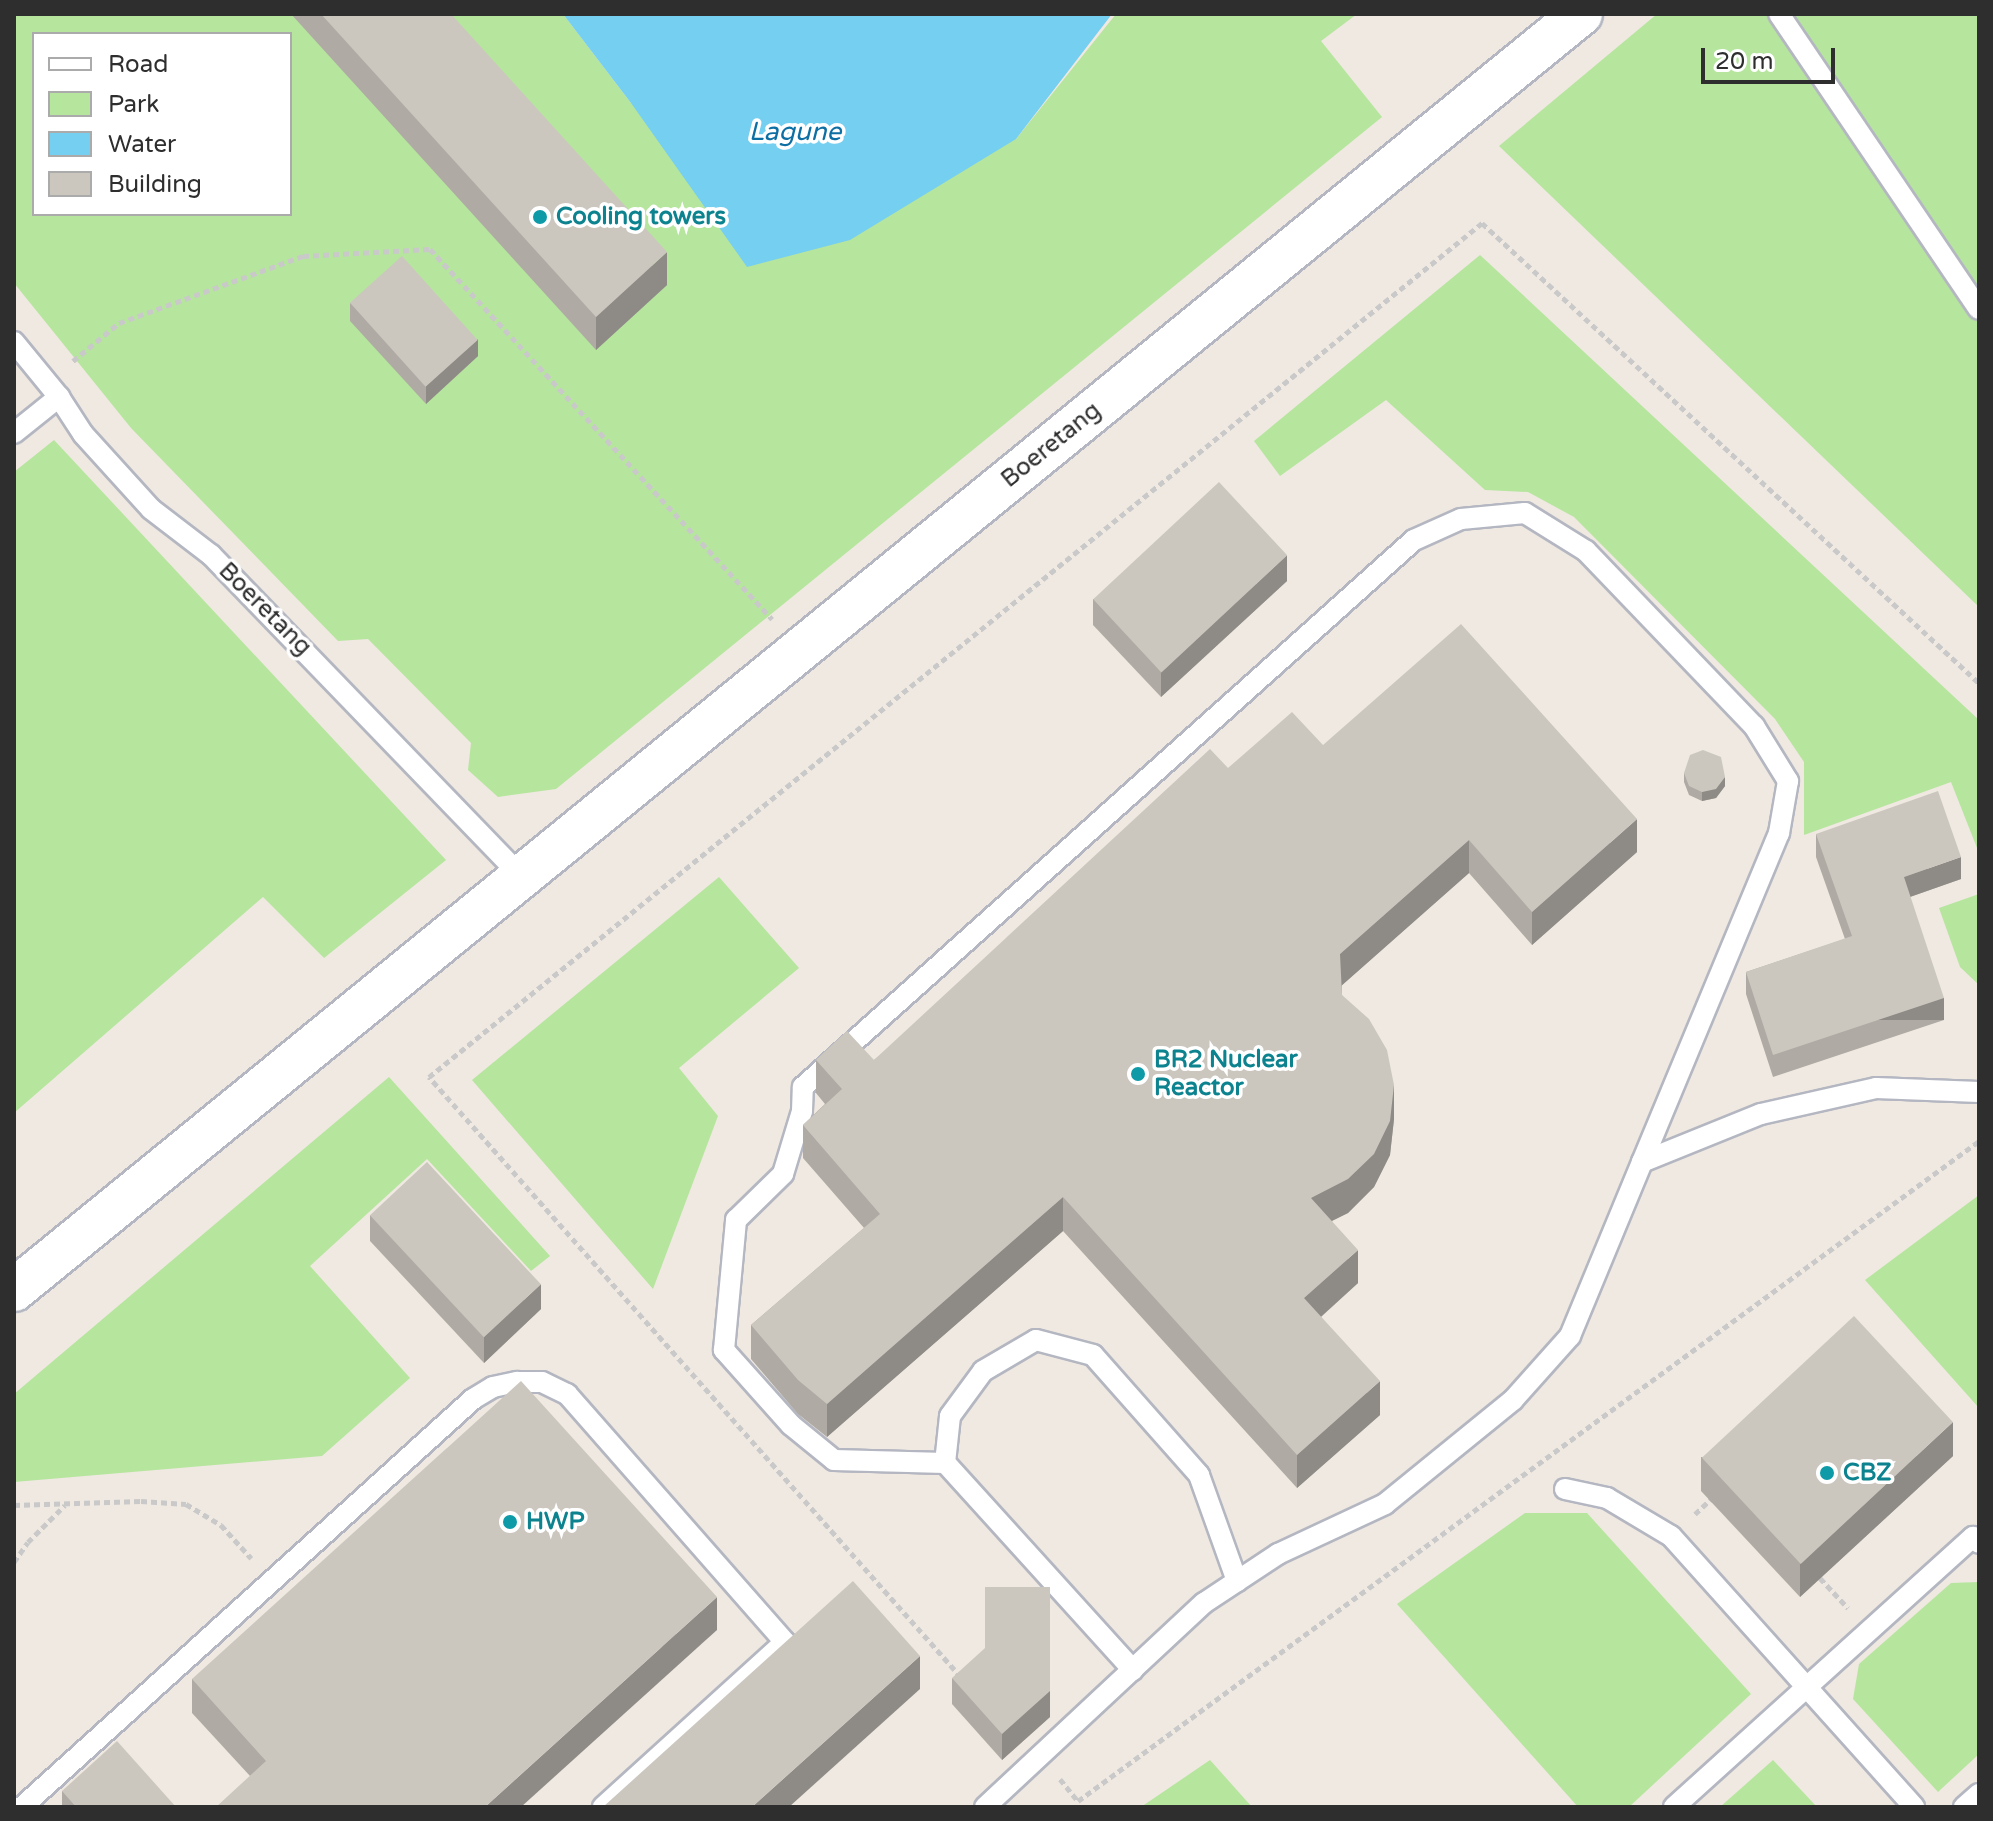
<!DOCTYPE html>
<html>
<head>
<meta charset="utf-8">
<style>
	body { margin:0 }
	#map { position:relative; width:1993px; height:1821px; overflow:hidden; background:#efe9e1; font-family:"Varela Round",sans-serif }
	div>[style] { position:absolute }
	.green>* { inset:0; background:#b6e59e }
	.water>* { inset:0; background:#75cff0 }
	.path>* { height:5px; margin-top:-2.5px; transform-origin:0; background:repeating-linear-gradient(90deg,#c9c9c9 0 6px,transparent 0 10px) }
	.roads { filter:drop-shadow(2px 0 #b4b7c1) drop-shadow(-2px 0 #b4b7c1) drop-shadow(0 2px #b4b7c1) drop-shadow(0 -2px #b4b7c1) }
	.service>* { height:20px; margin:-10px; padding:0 10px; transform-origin:10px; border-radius:10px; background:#fff }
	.minor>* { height:42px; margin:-21px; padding:0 21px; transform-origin:21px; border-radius:21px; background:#fff }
	.wall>* { inset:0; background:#afaba4 }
	.shaded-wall>* { inset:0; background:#8e8b86; transform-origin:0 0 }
	.building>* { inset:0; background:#cbc7bf; transform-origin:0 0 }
	.dots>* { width:22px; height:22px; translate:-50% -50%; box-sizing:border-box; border:4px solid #fff; border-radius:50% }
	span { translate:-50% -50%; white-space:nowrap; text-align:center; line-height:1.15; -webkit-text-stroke:7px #fff; paint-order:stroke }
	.culture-label { font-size:24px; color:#0d838f; font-weight:700 }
	.left { translate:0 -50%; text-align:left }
	.street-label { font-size:24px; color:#2e2e2e }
	.water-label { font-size:26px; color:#0d6fa3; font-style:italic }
	.frame { position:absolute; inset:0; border:16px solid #2e2e2e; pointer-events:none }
	.legend { position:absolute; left:32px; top:32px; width:260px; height:184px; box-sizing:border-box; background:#fff; border:2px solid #ababab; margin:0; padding:10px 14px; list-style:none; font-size:24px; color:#2e2e2e }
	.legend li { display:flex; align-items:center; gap:16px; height:40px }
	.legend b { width:40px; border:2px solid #ababab }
	.scale { position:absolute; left:1701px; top:48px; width:134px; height:36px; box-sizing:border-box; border:4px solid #2e2e2e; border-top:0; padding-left:10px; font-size:24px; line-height:28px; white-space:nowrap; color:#2e2e2e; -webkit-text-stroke:6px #fff; paint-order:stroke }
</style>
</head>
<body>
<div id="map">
	<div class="green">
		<div style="clip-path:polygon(evenodd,14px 14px,563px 14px,631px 103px,1016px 139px,1116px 14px,1357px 14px,1321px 41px,1382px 117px,556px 789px,498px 797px,468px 770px,471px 743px,368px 639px,338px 641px,131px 428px,14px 283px,14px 14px,34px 34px,290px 34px,290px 214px,34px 214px,34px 34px)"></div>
		<div style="clip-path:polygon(1657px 14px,1979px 14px,1979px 607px,1499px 146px)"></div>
		<div style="clip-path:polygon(1480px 255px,1979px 720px,1979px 853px,1951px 782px,1804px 835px,1804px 762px,1775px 719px,1574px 517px,1528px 492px,1485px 490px,1386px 400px,1280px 476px,1254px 441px)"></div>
		<div style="clip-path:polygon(54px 440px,446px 860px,324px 958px,263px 897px,14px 1113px,14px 472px)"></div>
		<div style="clip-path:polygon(719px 877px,799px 968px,679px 1068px,718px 1116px,653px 1289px,472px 1080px)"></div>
		<div style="clip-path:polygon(1979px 894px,1979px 985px,1960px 967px,1939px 908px)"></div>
		<div style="clip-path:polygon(389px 1077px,550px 1256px,531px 1271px,427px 1159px,310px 1266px,410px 1378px,322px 1456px,14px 1482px,14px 1394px)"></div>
		<div style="clip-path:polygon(1979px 1195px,1979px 1408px,1865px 1280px)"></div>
		<div style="clip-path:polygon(1525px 1513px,1587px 1513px,1751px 1694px,1629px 1807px,1578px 1807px,1397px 1604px)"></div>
		<div style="clip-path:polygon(1979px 1582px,1979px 1754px,1938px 1792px,1853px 1699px,1859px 1664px,1951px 1583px)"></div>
		<div style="clip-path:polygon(1210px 1760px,1252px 1807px,1141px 1807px)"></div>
		<div style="clip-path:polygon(1773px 1760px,1817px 1807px,1720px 1807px)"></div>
	</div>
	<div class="water">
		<div style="clip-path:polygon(563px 14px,1112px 14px,1016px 139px,850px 240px,747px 267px,631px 103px)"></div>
	</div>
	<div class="path">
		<div style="left:73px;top:361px;width:60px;rotate:-39.6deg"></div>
		<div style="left:119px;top:323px;width:196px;rotate:-20deg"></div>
		<div style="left:303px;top:256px;width:127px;rotate:-3.2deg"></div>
		<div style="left:430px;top:249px;width:504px;rotate:47.25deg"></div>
		<div style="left:14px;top:1505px;width:127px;rotate:-1.8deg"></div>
		<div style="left:141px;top:1501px;width:45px;rotate:3.8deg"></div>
		<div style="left:186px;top:1504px;width:41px;rotate:31deg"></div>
		<div style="left:221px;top:1525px;width:45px;rotate:47.7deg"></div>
		<div style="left:1695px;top:1514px;width:21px;rotate:-43deg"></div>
		<div style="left:14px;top:1562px;width:24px;rotate:-55deg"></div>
		<div style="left:28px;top:1542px;width:52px;rotate:-45deg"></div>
		<div style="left:1820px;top:1578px;width:41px;rotate:47deg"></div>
		<div style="left:961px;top:1677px;width:802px;rotate:-131.56deg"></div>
		<div style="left:429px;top:1077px;width:1356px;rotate:-39.04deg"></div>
		<div style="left:1482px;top:223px;width:677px;rotate:42.79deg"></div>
		<div style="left:1060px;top:1779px;width:28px;rotate:51deg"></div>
		<div style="left:1078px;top:1801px;width:1117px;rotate:-36.22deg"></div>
	</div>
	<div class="roads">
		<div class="service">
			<div style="left:1779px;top:14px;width:356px;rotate:55.9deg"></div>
			<div style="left:14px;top:342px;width:71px;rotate:50.7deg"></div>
			<div style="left:59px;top:397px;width:44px;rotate:57deg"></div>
			<div style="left:83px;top:434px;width:101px;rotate:47.8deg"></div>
			<div style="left:151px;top:509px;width:76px;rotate:37.5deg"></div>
			<div style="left:211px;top:555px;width:445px;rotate:46deg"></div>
			<div style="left:14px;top:433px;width:58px;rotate:-38.7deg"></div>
			<div style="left:945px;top:1463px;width:111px;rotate:-178.5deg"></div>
			<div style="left:834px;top:1460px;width:55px;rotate:-140.9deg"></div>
			<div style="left:791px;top:1425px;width:101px;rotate:-131.8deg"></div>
			<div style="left:724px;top:1350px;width:131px;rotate:-84.7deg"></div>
			<div style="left:736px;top:1220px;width:66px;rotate:-44.4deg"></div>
			<div style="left:783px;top:1174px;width:66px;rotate:-73.2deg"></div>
			<div style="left:802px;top:1111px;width:24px;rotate:-88deg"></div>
			<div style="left:803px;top:1087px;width:820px;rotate:-41.84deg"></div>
			<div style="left:1414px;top:540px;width:51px;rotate:-24.1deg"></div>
			<div style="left:1461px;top:519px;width:64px;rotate:-5.4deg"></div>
			<div style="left:1525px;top:513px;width:72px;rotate:31.9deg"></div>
			<div style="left:1586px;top:551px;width:243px;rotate:46.2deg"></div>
			<div style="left:1754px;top:726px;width:65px;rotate:58.3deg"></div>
			<div style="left:1788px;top:781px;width:53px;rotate:99.8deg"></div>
			<div style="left:1779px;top:833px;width:356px;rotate:112.6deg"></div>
			<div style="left:1565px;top:1489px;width:43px;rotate:12.1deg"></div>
			<div style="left:1607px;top:1498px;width:74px;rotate:30.7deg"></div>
			<div style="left:1671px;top:1536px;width:364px;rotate:48.1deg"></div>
			<div style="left:1133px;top:1670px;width:280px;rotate:-132.2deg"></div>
			<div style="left:945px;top:1463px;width:47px;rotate:-83.9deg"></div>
			<div style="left:950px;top:1416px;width:56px;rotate:-53.7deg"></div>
			<div style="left:983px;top:1371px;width:61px;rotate:-30.3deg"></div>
			<div style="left:1036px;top:1340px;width:59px;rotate:14.7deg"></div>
			<div style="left:1093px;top:1355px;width:160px;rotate:48.5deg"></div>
			<div style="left:1199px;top:1475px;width:113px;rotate:70.3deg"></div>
			<div style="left:22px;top:1807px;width:608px;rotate:-42.13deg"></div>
			<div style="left:473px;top:1399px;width:23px;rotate:-31deg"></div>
			<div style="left:493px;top:1387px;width:25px;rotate:-12deg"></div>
			<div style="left:517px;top:1382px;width:25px"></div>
			<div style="left:542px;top:1382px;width:28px;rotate:26deg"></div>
			<div style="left:567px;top:1394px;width:330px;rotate:48.7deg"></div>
			<div style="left:785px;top:1642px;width:246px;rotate:137.8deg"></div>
			<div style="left:985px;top:1807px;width:299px;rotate:-43deg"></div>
			<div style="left:1204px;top:1603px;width:89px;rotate:-33.5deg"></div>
			<div style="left:1278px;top:1554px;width:118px;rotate:-25deg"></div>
			<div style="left:1385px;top:1504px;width:165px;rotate:-39.1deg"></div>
			<div style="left:1513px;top:1400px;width:86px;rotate:-48.3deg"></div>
			<div style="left:1570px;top:1336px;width:188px;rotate:-67.5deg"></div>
			<div style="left:1642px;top:1162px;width:128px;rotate:-22deg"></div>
			<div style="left:1761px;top:1114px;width:118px;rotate:-12.7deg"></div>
			<div style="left:1876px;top:1088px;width:103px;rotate:2.2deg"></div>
			<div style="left:1674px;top:1807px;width:403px;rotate:-42.1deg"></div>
			<div style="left:1973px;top:1537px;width:8px;rotate:45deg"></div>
			<div style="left:1964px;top:1807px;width:20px;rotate:-41deg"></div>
		</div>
		<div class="minor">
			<div style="left:14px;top:1290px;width:2021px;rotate:-39.16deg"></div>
		</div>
	</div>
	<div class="wall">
		<div style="clip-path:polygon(291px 14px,451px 14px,667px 285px,596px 350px)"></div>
		<div style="clip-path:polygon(350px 303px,478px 356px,426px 404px,350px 321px)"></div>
		<div style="clip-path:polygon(1287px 581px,1161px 697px,1093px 625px,1093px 599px)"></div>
		<div style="clip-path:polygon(1323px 745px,1637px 852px,1532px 945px,1469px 873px,1342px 985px,1342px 995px,1394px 1119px,1390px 1155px,1374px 1187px,1348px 1213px,1332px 1221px,1358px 1283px,1321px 1317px,1380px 1415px,1297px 1488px,1063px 1231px,827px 1437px,798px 1414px,751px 1359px,751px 1325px,864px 1228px,803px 1158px,803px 1125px,825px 1104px,816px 1093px,816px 1060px,874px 1060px,1228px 768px)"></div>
		<div style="clip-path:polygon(1684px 773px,1725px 786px,1716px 798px,1702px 801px,1689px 795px,1684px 782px)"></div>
		<div style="clip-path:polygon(1816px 834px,1961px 879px,1910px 897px,1944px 1020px,1773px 1077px,1746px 994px,1746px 972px,1845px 939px,1816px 857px)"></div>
		<div style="clip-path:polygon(370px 1215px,541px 1309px,484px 1363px,370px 1241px)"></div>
		<div style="clip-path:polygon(1953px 1456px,1800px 1597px,1701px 1491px,1701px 1457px)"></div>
		<div style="clip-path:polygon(717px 1630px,250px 1776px,192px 1713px,192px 1679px)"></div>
		<div style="clip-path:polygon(952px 1678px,1050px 1717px,1002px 1760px,952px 1704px)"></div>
		<div style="clip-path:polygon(62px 1791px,176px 1807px,62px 1807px)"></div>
	</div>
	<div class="shaded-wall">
		<div style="clip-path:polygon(667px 252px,667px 285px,596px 350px,596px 317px)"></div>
		<div style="clip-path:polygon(478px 339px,478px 356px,426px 404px,426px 386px)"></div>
		<div style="clip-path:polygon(1287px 555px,1287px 581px,1161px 697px,1161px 672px)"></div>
		<div style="clip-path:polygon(1725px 777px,1725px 786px,1716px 798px,1702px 801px,1702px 792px)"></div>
		<div style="clip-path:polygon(1637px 819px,1637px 852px,1532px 945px,1532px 912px)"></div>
		<div style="clip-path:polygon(1469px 840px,1469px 873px,1340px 987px,1340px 954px)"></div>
		<div style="clip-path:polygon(1961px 857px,1961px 879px,1904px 899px,1904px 877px)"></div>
		<div style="left:1944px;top:998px;width:22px;height:180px;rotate:90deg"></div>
		<div style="clip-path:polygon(1394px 1085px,1394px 1119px,1390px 1155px,1374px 1187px,1348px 1213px,1311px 1231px,1311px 1198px)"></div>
		<div style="clip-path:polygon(1063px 1197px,1063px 1231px,827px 1437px,827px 1404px)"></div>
		<div style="clip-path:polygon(1358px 1250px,1358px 1283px,1304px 1332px,1304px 1298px)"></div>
		<div style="clip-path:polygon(541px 1284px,541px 1309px,484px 1363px,484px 1337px)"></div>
		<div style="clip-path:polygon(1380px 1381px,1380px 1415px,1297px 1488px,1297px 1455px)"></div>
		<div style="clip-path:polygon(1953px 1422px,1953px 1456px,1800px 1597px,1800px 1564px)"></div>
		<div style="clip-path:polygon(1050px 1587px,1050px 1717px,1002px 1760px,1002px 1734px)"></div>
		<div style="clip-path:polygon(717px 1597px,717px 1630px,521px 1807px,485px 1807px)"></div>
		<div style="clip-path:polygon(920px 1656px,920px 1689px,789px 1807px,752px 1807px)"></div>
	</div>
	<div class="building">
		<div style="clip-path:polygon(321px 14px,451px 14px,667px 252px,596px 317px)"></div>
		<div style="left:402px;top:256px;width:113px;height:70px;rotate:48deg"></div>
		<div style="left:1219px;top:482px;width:100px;height:172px;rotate:47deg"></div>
		<div style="clip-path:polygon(1461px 624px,1637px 819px,1532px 912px,1469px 840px,1340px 954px,1342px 995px,1369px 1019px,1387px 1050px,1394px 1085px,1390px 1121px,1374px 1154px,1348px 1179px,1311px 1198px,1358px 1250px,1304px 1298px,1380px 1381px,1297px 1455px,1063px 1197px,827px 1404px,798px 1380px,751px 1325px,880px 1214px,803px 1125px,842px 1089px,816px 1060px,847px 1031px,874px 1060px,1210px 749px,1228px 768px,1292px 712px,1323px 745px)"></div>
		<div style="clip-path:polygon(1703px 750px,1721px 757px,1725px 777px,1716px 789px,1702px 792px,1689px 786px,1684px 773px,1690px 755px)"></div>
		<div style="clip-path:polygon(1938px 791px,1961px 857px,1904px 877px,1944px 998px,1773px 1055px,1746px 972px,1852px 936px,1816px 834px)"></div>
		<div style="left:427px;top:1162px;width:167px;height:78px;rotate:47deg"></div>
		<div style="left:1854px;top:1316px;width:145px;height:208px;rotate:47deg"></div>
		<div style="clip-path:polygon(521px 1381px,717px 1597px,485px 1807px,216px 1807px,266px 1761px,192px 1679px)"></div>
		<div style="clip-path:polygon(853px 1581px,920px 1656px,752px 1807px,603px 1807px)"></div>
		<div style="clip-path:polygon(985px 1587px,1050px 1587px,1050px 1691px,1002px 1734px,952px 1678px,985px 1648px)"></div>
		<div style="clip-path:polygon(117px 1741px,176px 1807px,76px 1807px,62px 1791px)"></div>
	</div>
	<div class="dots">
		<div style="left:540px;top:217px;background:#0f9aa8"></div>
		<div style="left:1138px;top:1074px;background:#0f9aa8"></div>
		<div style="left:1827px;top:1473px;background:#0f9aa8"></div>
		<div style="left:510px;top:1522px;background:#0f9aa8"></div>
	</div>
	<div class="culture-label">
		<span class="left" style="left:556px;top:217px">Cooling towers</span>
		<span class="left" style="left:1154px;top:1074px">BR2 Nuclear<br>Reactor</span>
		<span class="left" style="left:1843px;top:1473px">CBZ</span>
		<span class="left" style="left:526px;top:1522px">HWP</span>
	</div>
	<div class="street-label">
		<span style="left:1051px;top:445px;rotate:-39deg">Boeretang</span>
		<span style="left:265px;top:609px;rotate:45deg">Boeretang</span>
	</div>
	<div class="water-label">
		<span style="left:795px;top:132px">Lagune</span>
	</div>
	<div class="frame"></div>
	<ul class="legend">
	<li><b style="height:10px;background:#fff"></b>Road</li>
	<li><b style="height:22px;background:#b6e59e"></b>Park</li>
	<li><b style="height:22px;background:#75cff0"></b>Water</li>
	<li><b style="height:22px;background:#cbc7bf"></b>Building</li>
	</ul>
	<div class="scale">20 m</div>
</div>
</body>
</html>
